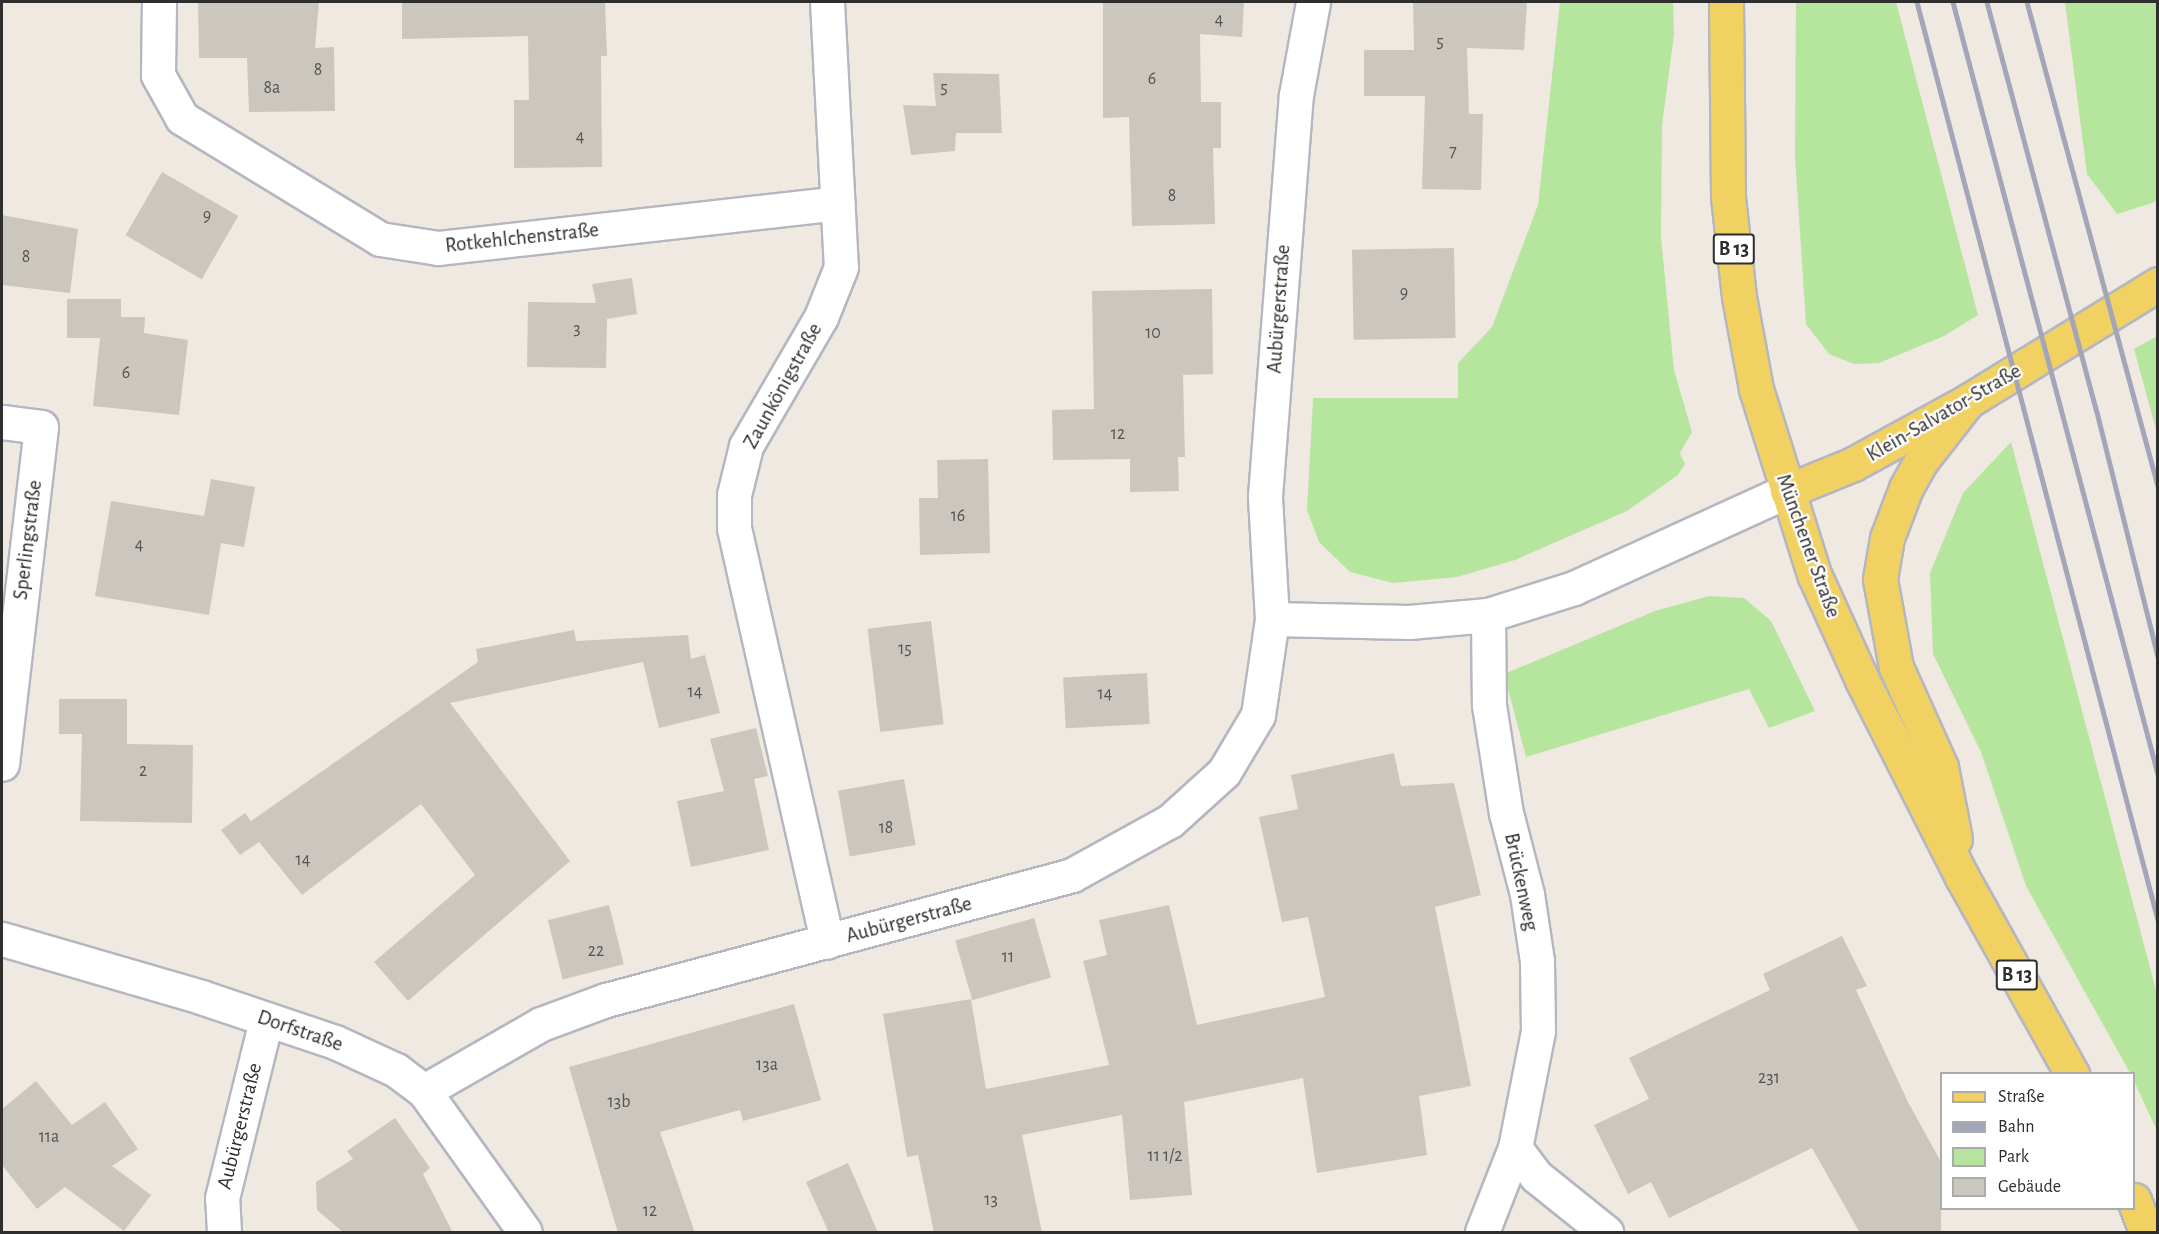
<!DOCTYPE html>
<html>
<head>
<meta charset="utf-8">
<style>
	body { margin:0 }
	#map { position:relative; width:2159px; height:1234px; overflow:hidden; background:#efe9e1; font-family:"Alegreya Sans",sans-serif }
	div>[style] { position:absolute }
	.green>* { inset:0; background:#b6e59e }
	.building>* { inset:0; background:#cbc7bf; transform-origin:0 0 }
	.roads { filter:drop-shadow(2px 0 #b4b7c1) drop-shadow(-2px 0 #b4b7c1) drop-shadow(0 2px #b4b7c1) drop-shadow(0 -2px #b4b7c1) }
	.minor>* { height:33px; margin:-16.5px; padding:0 16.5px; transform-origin:16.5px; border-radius:16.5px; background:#fff }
	.major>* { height:33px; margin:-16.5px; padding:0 16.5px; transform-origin:16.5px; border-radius:16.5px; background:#f2d163 }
	.rail>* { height:4.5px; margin:-2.25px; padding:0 2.25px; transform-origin:2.25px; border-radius:2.25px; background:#a3a6b8 }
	span { translate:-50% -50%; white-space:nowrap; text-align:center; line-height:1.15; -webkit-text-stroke:4.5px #fff; paint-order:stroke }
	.number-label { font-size:18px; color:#555452 }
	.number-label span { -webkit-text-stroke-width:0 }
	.shield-label span { padding:2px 4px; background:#fff; border:2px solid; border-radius:4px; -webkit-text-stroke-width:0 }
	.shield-label { font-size:20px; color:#2e2e2e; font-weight:700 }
	.street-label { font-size:21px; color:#2e2e2e }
	.frame { position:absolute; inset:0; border:3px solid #2e2e2e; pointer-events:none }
	.legend { position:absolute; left:1940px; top:1072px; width:195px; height:138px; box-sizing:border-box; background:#fff; border:2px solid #ababab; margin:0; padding:8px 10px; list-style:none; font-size:18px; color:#2e2e2e }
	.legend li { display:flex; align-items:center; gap:12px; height:30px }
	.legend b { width:30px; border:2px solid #ababab }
</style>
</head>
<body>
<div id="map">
	<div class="green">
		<div style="clip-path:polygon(1560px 2px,1673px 2px,1674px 34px,1662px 126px,1661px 237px,1674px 370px,1692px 432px,1680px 453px,1685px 464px,1678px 475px,1627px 511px,1515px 560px,1457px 577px,1393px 583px,1350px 572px,1319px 542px,1307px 510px,1313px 398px,1458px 398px,1458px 363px,1492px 327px,1538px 205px)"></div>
		<div style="clip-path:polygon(1796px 2px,1896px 2px,1978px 315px,1944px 336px,1879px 363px,1854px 364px,1829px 354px,1806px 324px,1795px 156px)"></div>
		<div style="clip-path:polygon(2065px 2px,2157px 2px,2158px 199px,2152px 203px,2117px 214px,2087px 174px)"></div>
		<div style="clip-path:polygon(2157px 336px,2157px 433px,2134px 349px)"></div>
		<div style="clip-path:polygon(2011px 442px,2157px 994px,2157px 1131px,2134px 1081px,2134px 1074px,2130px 1073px,2026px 886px,1981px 752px,1933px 654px,1930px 573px,1963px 493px)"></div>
		<div style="clip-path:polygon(1709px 596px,1744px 598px,1771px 621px,1815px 711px,1769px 728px,1749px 689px,1526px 757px,1504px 674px,1655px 611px)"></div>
	</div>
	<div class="building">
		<div style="clip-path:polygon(198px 2px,319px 2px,315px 48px,334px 47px,335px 111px,249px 112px,247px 58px,199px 58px)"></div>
		<div style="clip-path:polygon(402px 2px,605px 2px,607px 56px,601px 56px,602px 167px,514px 168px,514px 100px,529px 100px,528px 36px,402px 39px)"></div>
		<div style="clip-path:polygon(1103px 2px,1244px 2px,1242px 37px,1200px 34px,1201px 102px,1221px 102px,1221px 148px,1213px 148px,1215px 224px,1132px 226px,1129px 117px,1103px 118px)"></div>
		<div style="clip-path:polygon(1413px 2px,1527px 2px,1524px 50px,1467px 48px,1469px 114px,1483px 114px,1481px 190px,1422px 189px,1425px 96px,1364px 96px,1364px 50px,1414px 50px)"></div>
		<div style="clip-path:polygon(933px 73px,999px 74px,1002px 133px,956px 133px,955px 151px,911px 155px,903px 105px,936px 106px)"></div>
		<div style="left:162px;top:172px;width:88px;height:73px;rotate:30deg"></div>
		<div style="clip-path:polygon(2px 215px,78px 229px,70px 293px,2px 285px)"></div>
		<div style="left:1454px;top:248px;width:90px;height:102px;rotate:89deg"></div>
		<div style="clip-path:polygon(632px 278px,637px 314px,607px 319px,606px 368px,527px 367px,528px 302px,596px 303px,592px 284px)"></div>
		<div style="clip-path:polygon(1212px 289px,1213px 374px,1183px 375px,1185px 457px,1178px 457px,1179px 491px,1130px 492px,1130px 459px,1053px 460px,1052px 410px,1094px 409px,1092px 291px)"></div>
		<div style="clip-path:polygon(67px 299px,121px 299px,121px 317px,145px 317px,144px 333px,188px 340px,179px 415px,93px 406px,100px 338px,67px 338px)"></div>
		<div style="clip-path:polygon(988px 459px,990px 553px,920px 555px,919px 498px,938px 498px,937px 460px)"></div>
		<div style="clip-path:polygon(211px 479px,255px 487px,244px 547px,221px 543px,209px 615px,95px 596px,111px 501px,204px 516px)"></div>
		<div style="left:931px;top:621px;width:104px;height:64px;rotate:83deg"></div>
		<div style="clip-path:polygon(574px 630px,576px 641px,688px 635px,691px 659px,705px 655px,720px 713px,659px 728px,643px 662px,450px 703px,570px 861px,408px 1001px,374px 962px,475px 875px,421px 804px,302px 895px,259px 842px,240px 855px,221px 830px,245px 813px,251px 821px,478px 662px,476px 649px)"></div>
		<div style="left:1147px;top:673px;width:51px;height:84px;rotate:87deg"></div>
		<div style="clip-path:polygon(59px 699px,127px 699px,127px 744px,193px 745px,192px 823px,80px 821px,82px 734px,59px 734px)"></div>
		<div style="clip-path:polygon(756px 728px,768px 776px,754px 779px,769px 850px,691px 867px,677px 801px,724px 791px,710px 739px)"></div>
		<div style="clip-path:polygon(1394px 753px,1401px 786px,1454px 783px,1481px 895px,1435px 907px,1471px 1086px,1419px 1096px,1427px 1155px,1317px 1173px,1303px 1078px,1184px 1102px,1192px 1195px,1130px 1200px,1122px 1115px,1022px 1135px,1042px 1233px,934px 1233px,918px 1155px,907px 1157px,883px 1014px,971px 999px,986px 1089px,1109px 1065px,1083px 961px,1107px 955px,1099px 920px,1169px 905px,1197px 1025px,1325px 997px,1308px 917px,1282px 922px,1259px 817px,1298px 809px,1291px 775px)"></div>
		<div style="left:904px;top:779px;width:67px;height:67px;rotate:80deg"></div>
		<div style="left:609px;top:905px;width:61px;height:63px;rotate:76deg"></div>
		<div style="left:1034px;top:918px;width:62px;height:82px;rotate:74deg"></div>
		<div style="clip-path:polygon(1842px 936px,1867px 986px,1856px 990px,1908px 1102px,1941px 1162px,1941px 1233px,1860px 1233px,1812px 1148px,1669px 1218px,1651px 1182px,1628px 1194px,1594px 1125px,1649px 1099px,1629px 1058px,1770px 990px,1763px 974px)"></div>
		<div style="clip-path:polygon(794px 1004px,821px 1100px,743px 1121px,740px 1110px,660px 1132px,695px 1233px,618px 1233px,569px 1067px)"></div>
		<div style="clip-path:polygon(36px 1081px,72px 1125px,105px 1102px,138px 1149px,112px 1166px,151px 1195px,124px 1231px,65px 1187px,37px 1209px,2px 1165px,2px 1109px)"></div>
		<div style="clip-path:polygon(395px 1118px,430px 1168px,423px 1174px,453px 1233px,344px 1233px,317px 1210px,316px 1182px,353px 1159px,347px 1151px)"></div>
		<div style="clip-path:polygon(848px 1163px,859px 1188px,878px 1233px,829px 1233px,806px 1182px)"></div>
	</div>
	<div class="roads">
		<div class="minor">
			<div style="left:159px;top:2px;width:73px;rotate:90.8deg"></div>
			<div style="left:158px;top:75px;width:49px;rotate:60.8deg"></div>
			<div style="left:182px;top:118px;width:232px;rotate:31.4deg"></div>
			<div style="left:380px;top:239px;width:59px;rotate:8.8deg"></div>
			<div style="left:438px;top:248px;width:402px;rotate:-6.4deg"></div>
			<div style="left:827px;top:2px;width:265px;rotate:87deg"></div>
			<div style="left:841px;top:267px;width:54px;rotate:111.8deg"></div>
			<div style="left:821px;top:317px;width:149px;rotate:120.2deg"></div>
			<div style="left:746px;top:446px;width:50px;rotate:103.8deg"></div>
			<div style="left:734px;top:495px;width:33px;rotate:90deg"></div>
			<div style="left:734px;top:528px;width:424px;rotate:77.3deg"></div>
			<div style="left:2px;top:422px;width:39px;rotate:7deg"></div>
			<div style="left:41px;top:427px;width:339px;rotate:96.6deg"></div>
			<div style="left:1488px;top:615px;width:90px;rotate:89.4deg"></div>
			<div style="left:1489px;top:705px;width:109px;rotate:81.1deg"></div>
			<div style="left:1506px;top:813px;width:84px;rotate:75.5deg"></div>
			<div style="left:1527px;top:894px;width:68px;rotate:81.5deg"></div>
			<div style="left:1537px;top:961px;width:70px;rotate:89.2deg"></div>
			<div style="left:1538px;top:1031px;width:119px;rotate:101.1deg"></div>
			<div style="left:1515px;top:1148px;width:35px;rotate:53deg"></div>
			<div style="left:1536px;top:1176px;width:90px;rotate:38.7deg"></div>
			<div style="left:1272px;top:619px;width:137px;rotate:1.3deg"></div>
			<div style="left:1409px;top:622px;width:79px;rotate:-5.1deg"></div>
			<div style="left:1488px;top:615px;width:90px;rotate:-17.4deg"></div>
			<div style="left:1574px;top:588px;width:234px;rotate:-24.5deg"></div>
			<div style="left:2px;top:939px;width:207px;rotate:16.2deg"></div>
			<div style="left:201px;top:997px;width:141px;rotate:18.6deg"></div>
			<div style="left:335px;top:1042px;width:67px;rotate:24.7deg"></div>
			<div style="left:396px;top:1070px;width:35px;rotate:37deg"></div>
			<div style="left:424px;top:1091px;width:173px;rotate:54.4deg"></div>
			<div style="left:424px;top:1091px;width:135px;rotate:-29.8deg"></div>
			<div style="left:541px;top:1024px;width:69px;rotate:-20.3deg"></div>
			<div style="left:606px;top:1000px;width:482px;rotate:-15deg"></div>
			<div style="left:1072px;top:875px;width:112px;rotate:-28.9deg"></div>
			<div style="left:1170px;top:821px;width:73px;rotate:-42.2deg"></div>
			<div style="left:1224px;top:772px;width:66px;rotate:-59.2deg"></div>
			<div style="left:1258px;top:715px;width:97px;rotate:-81.7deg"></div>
			<div style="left:1272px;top:619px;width:123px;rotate:-93.3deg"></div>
			<div style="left:1265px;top:496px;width:402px;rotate:-85.6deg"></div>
			<div style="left:1296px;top:95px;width:95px;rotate:-79.6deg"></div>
			<div style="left:224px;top:1232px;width:34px;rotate:-93deg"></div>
			<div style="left:222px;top:1198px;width:183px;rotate:-76.1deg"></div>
			<div style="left:1482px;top:1232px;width:90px;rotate:-68.6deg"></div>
		</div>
		<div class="major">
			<div style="left:1726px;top:2px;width:195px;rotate:89.4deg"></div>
			<div style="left:1728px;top:197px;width:101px;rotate:83.7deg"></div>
			<div style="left:1739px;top:297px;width:94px;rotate:79.5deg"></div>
			<div style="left:1756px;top:389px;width:194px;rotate:72.6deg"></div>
			<div style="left:1814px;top:574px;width:116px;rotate:65.6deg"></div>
			<div style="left:1862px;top:680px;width:221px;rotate:63.1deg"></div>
			<div style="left:1962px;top:877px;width:226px;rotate:60.8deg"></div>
			<div style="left:1787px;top:491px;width:71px;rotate:-22.2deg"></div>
			<div style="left:1853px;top:464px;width:131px;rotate:-28.7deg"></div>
			<div style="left:1968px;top:401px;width:223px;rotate:-31.6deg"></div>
			<div style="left:1955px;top:839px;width:73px;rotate:-101deg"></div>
			<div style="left:1941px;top:767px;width:110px;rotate:-114.2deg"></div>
			<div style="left:1896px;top:667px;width:89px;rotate:-100.3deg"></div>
			<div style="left:1880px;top:579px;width:42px;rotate:-80.3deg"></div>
			<div style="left:1887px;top:538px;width:53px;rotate:-69.2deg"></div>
			<div style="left:1906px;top:488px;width:31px;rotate:-61deg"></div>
			<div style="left:1921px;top:461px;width:76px;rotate:-51.9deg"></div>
			<div style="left:2134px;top:1200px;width:34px;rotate:69deg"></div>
		</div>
	</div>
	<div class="rail">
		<div style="left:1917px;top:2px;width:949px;rotate:75.29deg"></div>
		<div style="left:1953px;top:2px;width:799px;rotate:75.13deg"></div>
		<div style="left:1987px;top:2px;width:424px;rotate:75deg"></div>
		<div style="left:2097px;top:412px;width:252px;rotate:76deg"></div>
		<div style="left:2027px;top:2px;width:501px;rotate:74.86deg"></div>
	</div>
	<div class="number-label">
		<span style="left:1219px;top:20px">4</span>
		<span style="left:1440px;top:42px">5</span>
		<span style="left:318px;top:70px">8</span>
		<span style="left:1152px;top:79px">6</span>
		<span style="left:272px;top:88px">8a</span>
		<span style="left:944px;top:88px">5</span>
		<span style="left:580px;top:137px">4</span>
		<span style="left:1453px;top:152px">7</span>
		<span style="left:1172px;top:196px">8</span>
		<span style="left:207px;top:216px">9</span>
		<span style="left:26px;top:257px">8</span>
		<span style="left:1404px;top:293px">9</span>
		<span style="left:577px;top:329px">3</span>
		<span style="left:1153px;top:333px">10</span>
		<span style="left:126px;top:373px">6</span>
		<span style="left:1118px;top:434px">12</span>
		<span style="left:958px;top:516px">16</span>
		<span style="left:139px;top:545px">4</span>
		<span style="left:905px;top:649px">15</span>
		<span style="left:695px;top:692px">14</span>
		<span style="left:1105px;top:694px">14</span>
		<span style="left:143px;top:771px">2</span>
		<span style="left:886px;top:828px">18</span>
		<span style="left:303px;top:860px">14</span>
		<span style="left:596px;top:951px">22</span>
		<span style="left:1008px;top:957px">11</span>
		<span style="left:767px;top:1065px">13a</span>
		<span style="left:1769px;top:1078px">231</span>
		<span style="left:619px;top:1102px">13b</span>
		<span style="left:49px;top:1137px">11a</span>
		<span style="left:1165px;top:1156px">11 1/2</span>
		<span style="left:991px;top:1200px">13</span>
		<span style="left:650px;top:1211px">12</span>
	</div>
	<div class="shield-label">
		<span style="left:1734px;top:249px">B 13</span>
		<span style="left:2017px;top:975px">B 13</span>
	</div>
	<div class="street-label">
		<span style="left:522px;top:238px;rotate:-6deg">Rotkehlchenstraße</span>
		<span style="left:1279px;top:309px;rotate:-86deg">Aubürgerstraße</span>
		<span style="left:783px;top:386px;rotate:-61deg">Zaunkönigstraße</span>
		<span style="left:1944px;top:413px;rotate:-30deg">Klein-Salvator-Straße</span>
		<span style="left:28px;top:540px;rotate:-83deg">Sperlingstraße</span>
		<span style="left:1808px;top:546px;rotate:70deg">Münchener Straße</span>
		<span style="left:1521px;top:882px;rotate:78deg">Brückenweg</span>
		<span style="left:909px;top:920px;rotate:-15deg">Aubürgerstraße</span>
		<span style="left:300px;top:1031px;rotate:19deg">Dorfstraße</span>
		<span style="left:240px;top:1126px;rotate:-76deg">Aubürgerstraße</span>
	</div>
	<div class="frame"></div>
	<ul class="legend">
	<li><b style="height:8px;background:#f2d163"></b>Straße</li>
	<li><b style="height:8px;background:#a3a6b8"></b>Bahn</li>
	<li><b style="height:16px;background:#b6e59e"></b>Park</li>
	<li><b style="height:16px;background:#cbc7bf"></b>Gebäude</li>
	</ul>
</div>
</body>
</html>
